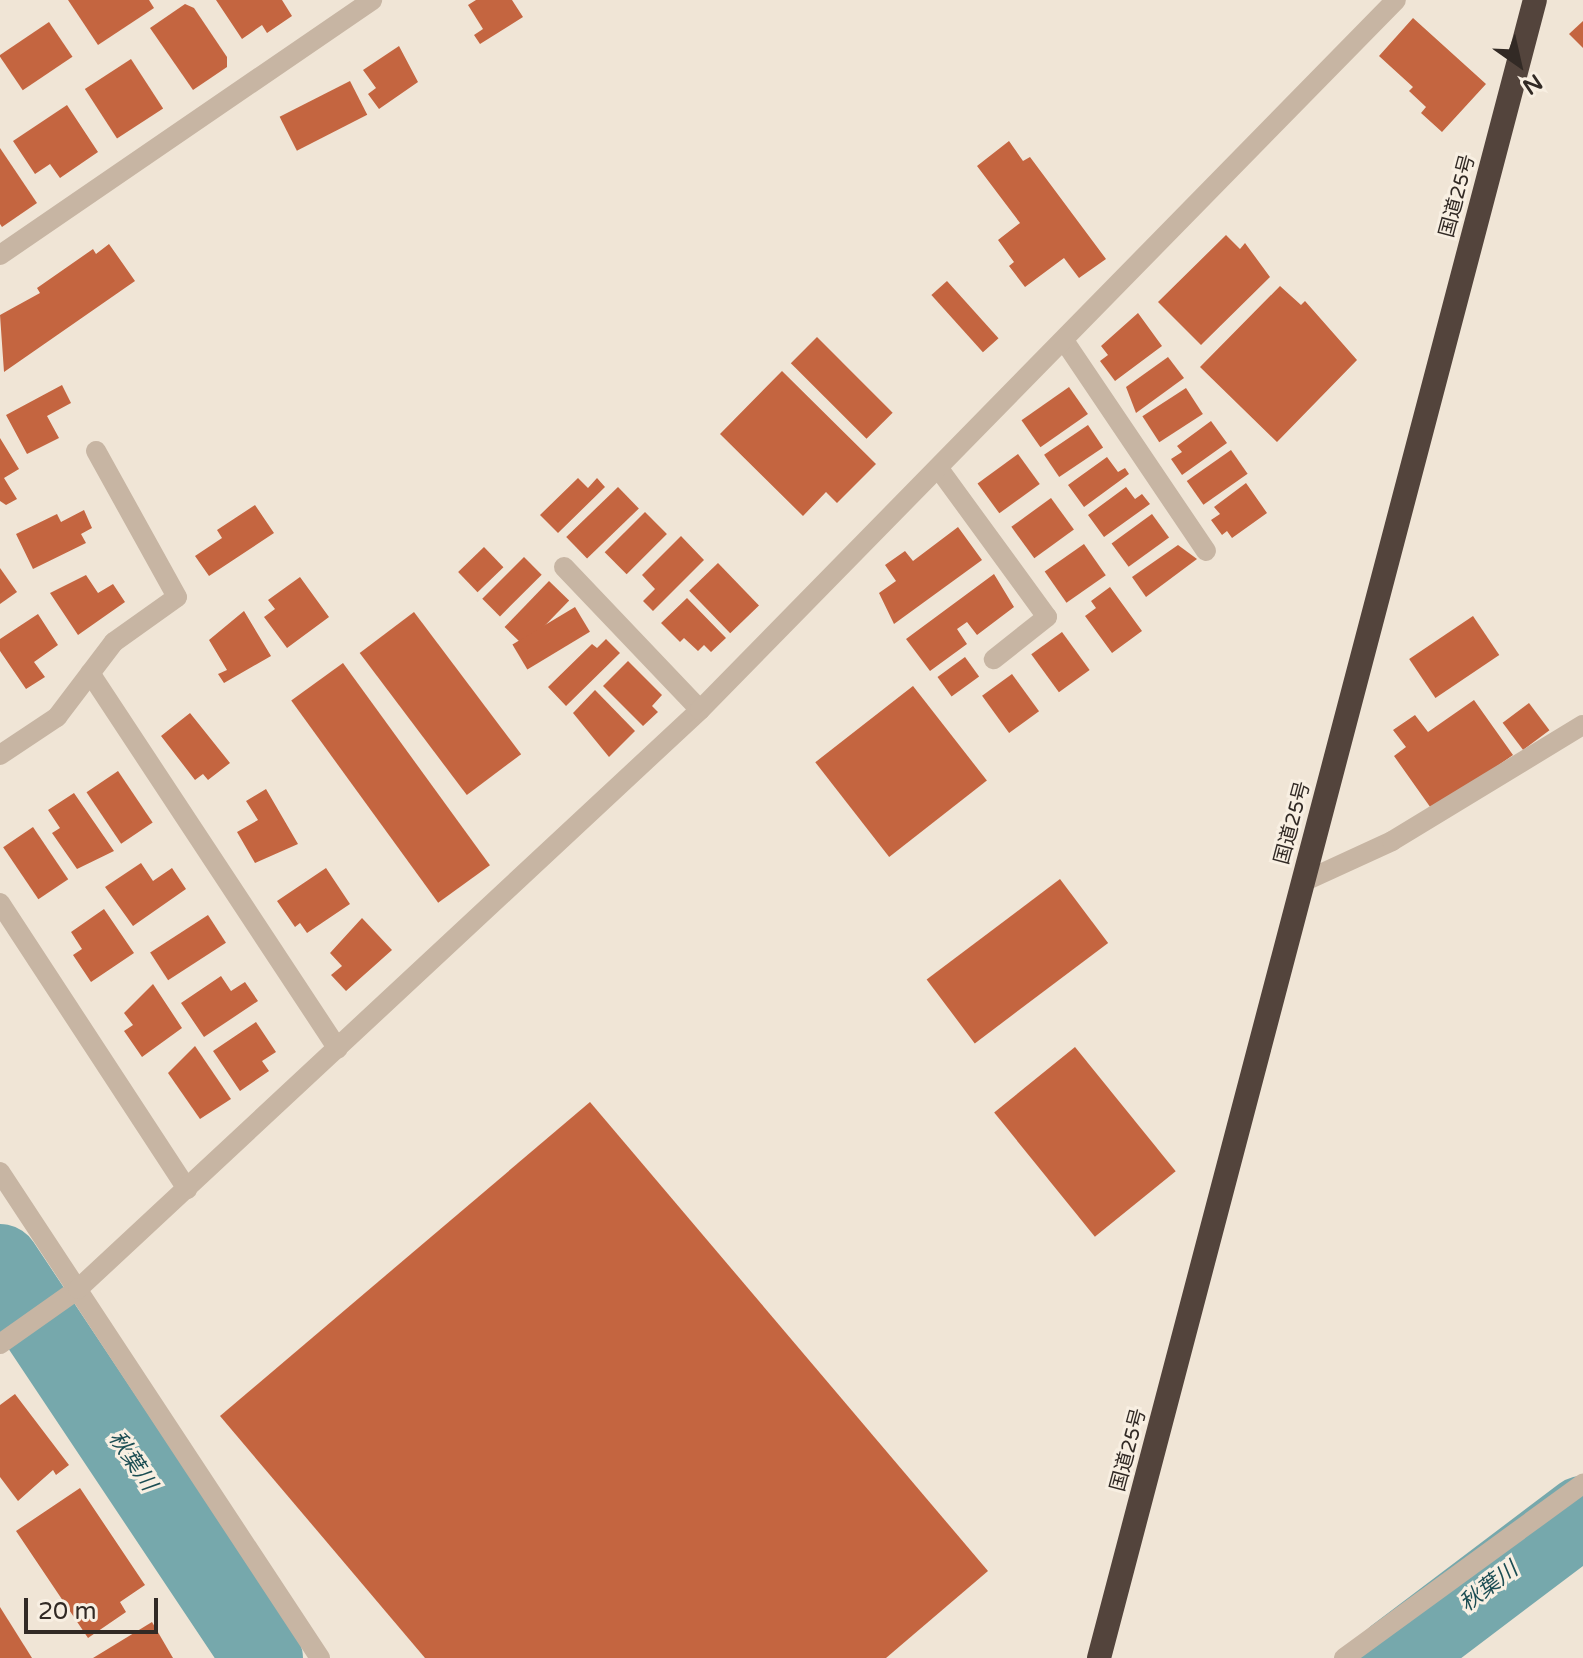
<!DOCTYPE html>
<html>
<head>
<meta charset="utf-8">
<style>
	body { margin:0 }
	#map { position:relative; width:1583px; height:1658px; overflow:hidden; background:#f0e5d6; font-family:"Varela Round","Noto Sans JP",sans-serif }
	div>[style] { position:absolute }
	.river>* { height:80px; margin:-40px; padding:0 40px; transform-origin:40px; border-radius:40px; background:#76a8ac }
	.building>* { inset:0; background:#c46540; transform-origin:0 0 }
	.street>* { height:20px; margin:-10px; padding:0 10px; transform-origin:10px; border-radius:10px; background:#c7b5a3 }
	.highway>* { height:24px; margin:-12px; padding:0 12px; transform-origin:12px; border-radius:12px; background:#53443c }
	span { translate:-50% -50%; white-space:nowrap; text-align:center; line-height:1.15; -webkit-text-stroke:6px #f8efe2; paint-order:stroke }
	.street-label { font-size:20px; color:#322a25 }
	.water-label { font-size:22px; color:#1b4d53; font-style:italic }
	.north { position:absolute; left:1479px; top:24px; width:80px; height:80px; -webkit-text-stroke:6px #f8efe2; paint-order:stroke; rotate:146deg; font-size:22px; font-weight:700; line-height:32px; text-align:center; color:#322a25 }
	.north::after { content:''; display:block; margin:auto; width:28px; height:36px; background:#322a25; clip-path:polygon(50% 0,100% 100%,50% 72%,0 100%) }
	.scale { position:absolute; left:24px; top:1598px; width:134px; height:36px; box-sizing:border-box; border:4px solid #322a25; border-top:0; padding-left:10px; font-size:24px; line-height:28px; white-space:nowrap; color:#322a25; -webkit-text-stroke:6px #f8efe2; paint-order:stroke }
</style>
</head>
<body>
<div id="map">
	<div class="river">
		<div style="left:0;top:1264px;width:474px;rotate:56.3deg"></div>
		<div style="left:1395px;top:1658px;width:236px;rotate:-37.1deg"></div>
	</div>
	<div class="building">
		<div style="clip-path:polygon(68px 0,149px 0,154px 8px,98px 45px)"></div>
		<div style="clip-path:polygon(216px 0,282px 0,292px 16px,267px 33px,262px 25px,242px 39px)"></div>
		<div style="clip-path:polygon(476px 0,512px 0,523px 17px,480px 44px,474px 35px,483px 29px,468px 5px)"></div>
		<div style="clip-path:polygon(185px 4px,194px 8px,227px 57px,227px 67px,193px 90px,150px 28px)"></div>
		<div style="clip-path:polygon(1413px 18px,1486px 84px,1442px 132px,1421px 113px,1426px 107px,1409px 91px,1413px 87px,1379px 56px)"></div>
		<div style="clip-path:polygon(1583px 21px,1583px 48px,1569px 34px)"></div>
		<div style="left:49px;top:22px;width:42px;height:60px;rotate:56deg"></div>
		<div style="clip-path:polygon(399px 46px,418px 82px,379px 109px,368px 94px,376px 88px,363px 70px)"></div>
		<div style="left:131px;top:59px;width:59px;height:55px;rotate:57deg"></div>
		<div style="left:350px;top:81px;width:38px;height:79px;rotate:63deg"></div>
		<div style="clip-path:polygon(67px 105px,98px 152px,60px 178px,50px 164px,35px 174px,13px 141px)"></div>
		<div style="clip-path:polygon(1009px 141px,1023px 161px,1030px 157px,1106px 259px,1079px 278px,1064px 258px,1025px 287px,1009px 266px,1014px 262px,998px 240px,1020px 223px,977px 166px)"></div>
		<div style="clip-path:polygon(0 148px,37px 203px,2px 227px,0 224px)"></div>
		<div style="clip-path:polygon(1226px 235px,1240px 249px,1245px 243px,1270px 277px,1201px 345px,1158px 302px)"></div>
		<div style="clip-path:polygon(109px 244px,135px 281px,4px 372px,0 315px,40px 293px,37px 288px,93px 249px,96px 254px)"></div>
		<div style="left:947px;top:281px;width:77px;height:21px;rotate:48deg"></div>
		<div style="clip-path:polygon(1280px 286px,1301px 305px,1305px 301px,1357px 360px,1277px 442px,1200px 367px)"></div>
		<div style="clip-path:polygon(1138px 313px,1162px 346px,1115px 381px,1100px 361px,1108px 355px,1101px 346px)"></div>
		<div style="left:817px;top:337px;width:107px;height:37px;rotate:45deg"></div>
		<div style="clip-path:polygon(1168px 357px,1184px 378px,1136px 413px,1126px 387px)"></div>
		<div style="clip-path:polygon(782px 371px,876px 464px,837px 503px,826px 492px,803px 516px,720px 434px)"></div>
		<div style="clip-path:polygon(62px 385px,71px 403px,47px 416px,59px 438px,27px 454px,6px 415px)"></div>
		<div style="left:1069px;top:387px;width:33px;height:58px;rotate:55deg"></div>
		<div style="left:1186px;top:388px;width:31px;height:52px;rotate:57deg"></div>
		<div style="clip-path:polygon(1211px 421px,1227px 443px,1182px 475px,1171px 459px,1182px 452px,1177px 446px)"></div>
		<div style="left:1088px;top:425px;width:27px;height:53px;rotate:56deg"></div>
		<div style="clip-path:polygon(0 438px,19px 469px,4px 478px,17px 499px,6px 505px,0 501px)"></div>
		<div style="left:1231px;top:450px;width:29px;height:54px;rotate:55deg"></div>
		<div style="left:1018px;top:454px;width:37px;height:50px;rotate:54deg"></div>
		<div style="clip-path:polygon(1107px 457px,1118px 472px,1125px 468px,1129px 474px,1084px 507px,1068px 485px)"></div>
		<div style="clip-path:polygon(578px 478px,588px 488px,597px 478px,605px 487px,558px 533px,540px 515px)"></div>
		<div style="clip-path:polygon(1246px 483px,1267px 513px,1232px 538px,1227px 531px,1222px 535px,1211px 520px,1220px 514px,1214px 507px)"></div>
		<div style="left:618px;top:487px;width:30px;height:72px;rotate:46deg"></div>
		<div style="clip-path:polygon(1126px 487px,1135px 499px,1142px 494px,1150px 504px,1104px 537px,1088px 515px)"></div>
		<div style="left:1051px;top:498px;width:39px;height:49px;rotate:54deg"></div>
		<div style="clip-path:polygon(255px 505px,274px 533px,209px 576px,195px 556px,222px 538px,217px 530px)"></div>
		<div style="clip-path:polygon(84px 510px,92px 528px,81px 534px,86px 543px,33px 569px,16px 534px,57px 514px,61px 522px)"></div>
		<div style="left:645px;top:512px;width:31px;height:57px;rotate:45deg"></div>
		<div style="left:1152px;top:514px;width:29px;height:50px;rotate:54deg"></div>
		<div style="clip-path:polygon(958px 527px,982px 560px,894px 624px,879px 593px,896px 581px,885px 565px,905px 551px,913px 561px)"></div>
		<div style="clip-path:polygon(681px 536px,704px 560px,653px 611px,643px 601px,655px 589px,642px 575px)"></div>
		<div style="left:1084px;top:544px;width:38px;height:48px;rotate:55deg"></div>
		<div style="clip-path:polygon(1178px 545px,1197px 559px,1146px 597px,1132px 577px)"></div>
		<div style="left:484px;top:547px;width:28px;height:36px;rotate:46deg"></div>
		<div style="left:524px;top:557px;width:25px;height:59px;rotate:45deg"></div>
		<div style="left:718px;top:563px;width:59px;height:40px;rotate:46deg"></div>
		<div style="clip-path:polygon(0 568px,17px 592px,0 604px)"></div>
		<div style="clip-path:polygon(994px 574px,1014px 607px,977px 635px,967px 622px,957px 629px,967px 644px,930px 671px,906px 639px)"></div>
		<div style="clip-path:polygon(86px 575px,98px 593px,113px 584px,125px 602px,78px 635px,50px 593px)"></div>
		<div style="clip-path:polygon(300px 577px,329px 617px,287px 648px,264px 617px,275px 609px,268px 600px)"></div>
		<div style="left:549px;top:581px;width:28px;height:64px;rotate:44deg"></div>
		<div style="clip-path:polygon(1110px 587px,1142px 631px,1112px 653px,1085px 616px,1096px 608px,1091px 601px)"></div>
		<div style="clip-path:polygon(687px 598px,726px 638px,711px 652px,704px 645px,698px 651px,684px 638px,680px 642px,661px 623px)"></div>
		<div style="left:575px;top:607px;width:29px;height:73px;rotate:59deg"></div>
		<div style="clip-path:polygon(244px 611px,271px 656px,224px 683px,218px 674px,227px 670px,209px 640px)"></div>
		<div style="left:414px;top:612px;width:178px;height:68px;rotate:53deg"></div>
		<div style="clip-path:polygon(38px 614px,58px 645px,34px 662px,45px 677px,26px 689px,0 651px,0 639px)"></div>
		<div style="left:1473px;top:616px;width:47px;height:77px;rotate:56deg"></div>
		<div style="left:1062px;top:632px;width:47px;height:38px;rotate:54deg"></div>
		<div style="clip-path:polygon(606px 639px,620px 653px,566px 706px,548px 687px,592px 644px,597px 648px)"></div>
		<div style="left:965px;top:657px;width:24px;height:34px;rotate:54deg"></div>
		<div style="clip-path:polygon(628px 661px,662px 695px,652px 706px,658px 712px,643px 726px,603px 686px)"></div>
		<div style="left:343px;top:663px;width:250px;height:64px;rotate:54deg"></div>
		<div style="left:1012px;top:674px;width:46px;height:37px;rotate:54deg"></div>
		<div style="left:913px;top:686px;width:120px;height:124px;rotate:52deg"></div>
		<div style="clip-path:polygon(595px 690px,635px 731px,609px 757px,573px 713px)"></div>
		<div style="clip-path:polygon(1474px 700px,1513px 755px,1433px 811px,1394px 756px,1406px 747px,1393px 730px,1415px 715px,1428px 732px)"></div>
		<div style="left:1529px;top:703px;width:34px;height:33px;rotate:53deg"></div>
		<div style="clip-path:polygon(190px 713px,230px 763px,208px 780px,203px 774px,195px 780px,161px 736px)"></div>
		<div style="left:118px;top:771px;width:62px;height:38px;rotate:56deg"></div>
		<div style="clip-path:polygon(266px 789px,298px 844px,255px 863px,237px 832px,258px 820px,246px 801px)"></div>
		<div style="clip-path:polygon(74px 793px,114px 851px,77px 869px,52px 833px,60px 828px,48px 810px)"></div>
		<div style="left:33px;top:827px;width:63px;height:36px;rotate:56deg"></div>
		<div style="clip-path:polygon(141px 863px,153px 881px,172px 868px,186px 889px,133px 926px,105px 887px)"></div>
		<div style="clip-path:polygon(326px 868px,350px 904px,307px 933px,300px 923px,295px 927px,277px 901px)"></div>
		<div style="left:1060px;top:879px;width:80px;height:167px;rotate:53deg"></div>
		<div style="clip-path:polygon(104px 909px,134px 953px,91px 982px,73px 955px,82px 949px,71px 932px)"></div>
		<div style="left:208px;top:915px;width:33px;height:69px;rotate:57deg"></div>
		<div style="clip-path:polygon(362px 918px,392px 950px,346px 991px,331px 975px,342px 966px,330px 953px)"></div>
		<div style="clip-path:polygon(221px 976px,231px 991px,245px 982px,258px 1001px,204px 1037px,181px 1003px)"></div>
		<div style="clip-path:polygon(153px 984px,182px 1028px,142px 1057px,124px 1031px,133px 1025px,124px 1013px)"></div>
		<div style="clip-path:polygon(256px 1022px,276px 1052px,262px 1061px,269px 1071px,240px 1091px,213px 1051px)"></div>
		<div style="clip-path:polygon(195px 1046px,231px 1099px,200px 1119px,168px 1073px)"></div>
		<div style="left:1075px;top:1047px;width:160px;height:104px;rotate:51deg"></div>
		<div style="clip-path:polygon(590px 1102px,988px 1571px,886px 1658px,425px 1658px,220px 1416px)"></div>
		<div style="clip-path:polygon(15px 1394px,69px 1465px,56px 1475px,53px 1470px,18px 1501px,0 1477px,0 1405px)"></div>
		<div style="clip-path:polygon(80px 1488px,145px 1585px,120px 1602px,126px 1612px,88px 1638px,16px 1531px)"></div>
		<div style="clip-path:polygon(0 1607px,32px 1658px,0 1658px)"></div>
		<div style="clip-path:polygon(152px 1622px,173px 1658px,93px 1658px)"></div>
	</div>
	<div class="street">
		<div style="left:0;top:255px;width:451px;rotate:-34.4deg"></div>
		<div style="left:1065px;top:342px;width:252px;rotate:56deg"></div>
		<div style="left:939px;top:469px;width:183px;rotate:53.9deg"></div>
		<div style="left:1047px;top:617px;width:68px;rotate:141.6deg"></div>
		<div style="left:564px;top:567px;width:197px;rotate:46.4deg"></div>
		<div style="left:90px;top:673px;width:450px;rotate:56.6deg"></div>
		<div style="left:0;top:755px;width:69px;rotate:-33.7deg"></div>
		<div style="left:57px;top:717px;width:94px;rotate:-52.8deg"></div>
		<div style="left:114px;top:642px;width:77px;rotate:-35.5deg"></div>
		<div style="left:177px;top:597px;width:167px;rotate:-119deg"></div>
		<div style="left:1303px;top:882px;width:98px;rotate:-24.7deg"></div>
		<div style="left:1392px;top:841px;width:223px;rotate:-31.3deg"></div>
		<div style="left:0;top:903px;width:342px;rotate:56.8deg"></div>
		<div style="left:0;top:1172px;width:582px;rotate:56.64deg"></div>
		<div style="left:0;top:1344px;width:95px;rotate:-35.2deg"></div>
		<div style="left:78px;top:1289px;width:850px;rotate:-42.95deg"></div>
		<div style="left:700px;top:710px;width:994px;rotate:-45.57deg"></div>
		<div style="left:1344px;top:1658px;width:296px;rotate:-36.1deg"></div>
	</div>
	<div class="highway">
		<div style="left:1099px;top:1658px;width:1714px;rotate:-75.27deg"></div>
	</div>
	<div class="street-label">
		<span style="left:1458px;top:196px;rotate:-75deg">国道25号</span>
		<span style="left:1293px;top:823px;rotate:-75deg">国道25号</span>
		<span style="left:1129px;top:1450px;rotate:-75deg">国道25号</span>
	</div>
	<div class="water-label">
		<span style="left:132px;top:1461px;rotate:56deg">秋葉川</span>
		<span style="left:1489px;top:1587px;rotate:-37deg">秋葉川</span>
	</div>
	<div class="north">N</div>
	<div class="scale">20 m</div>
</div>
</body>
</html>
